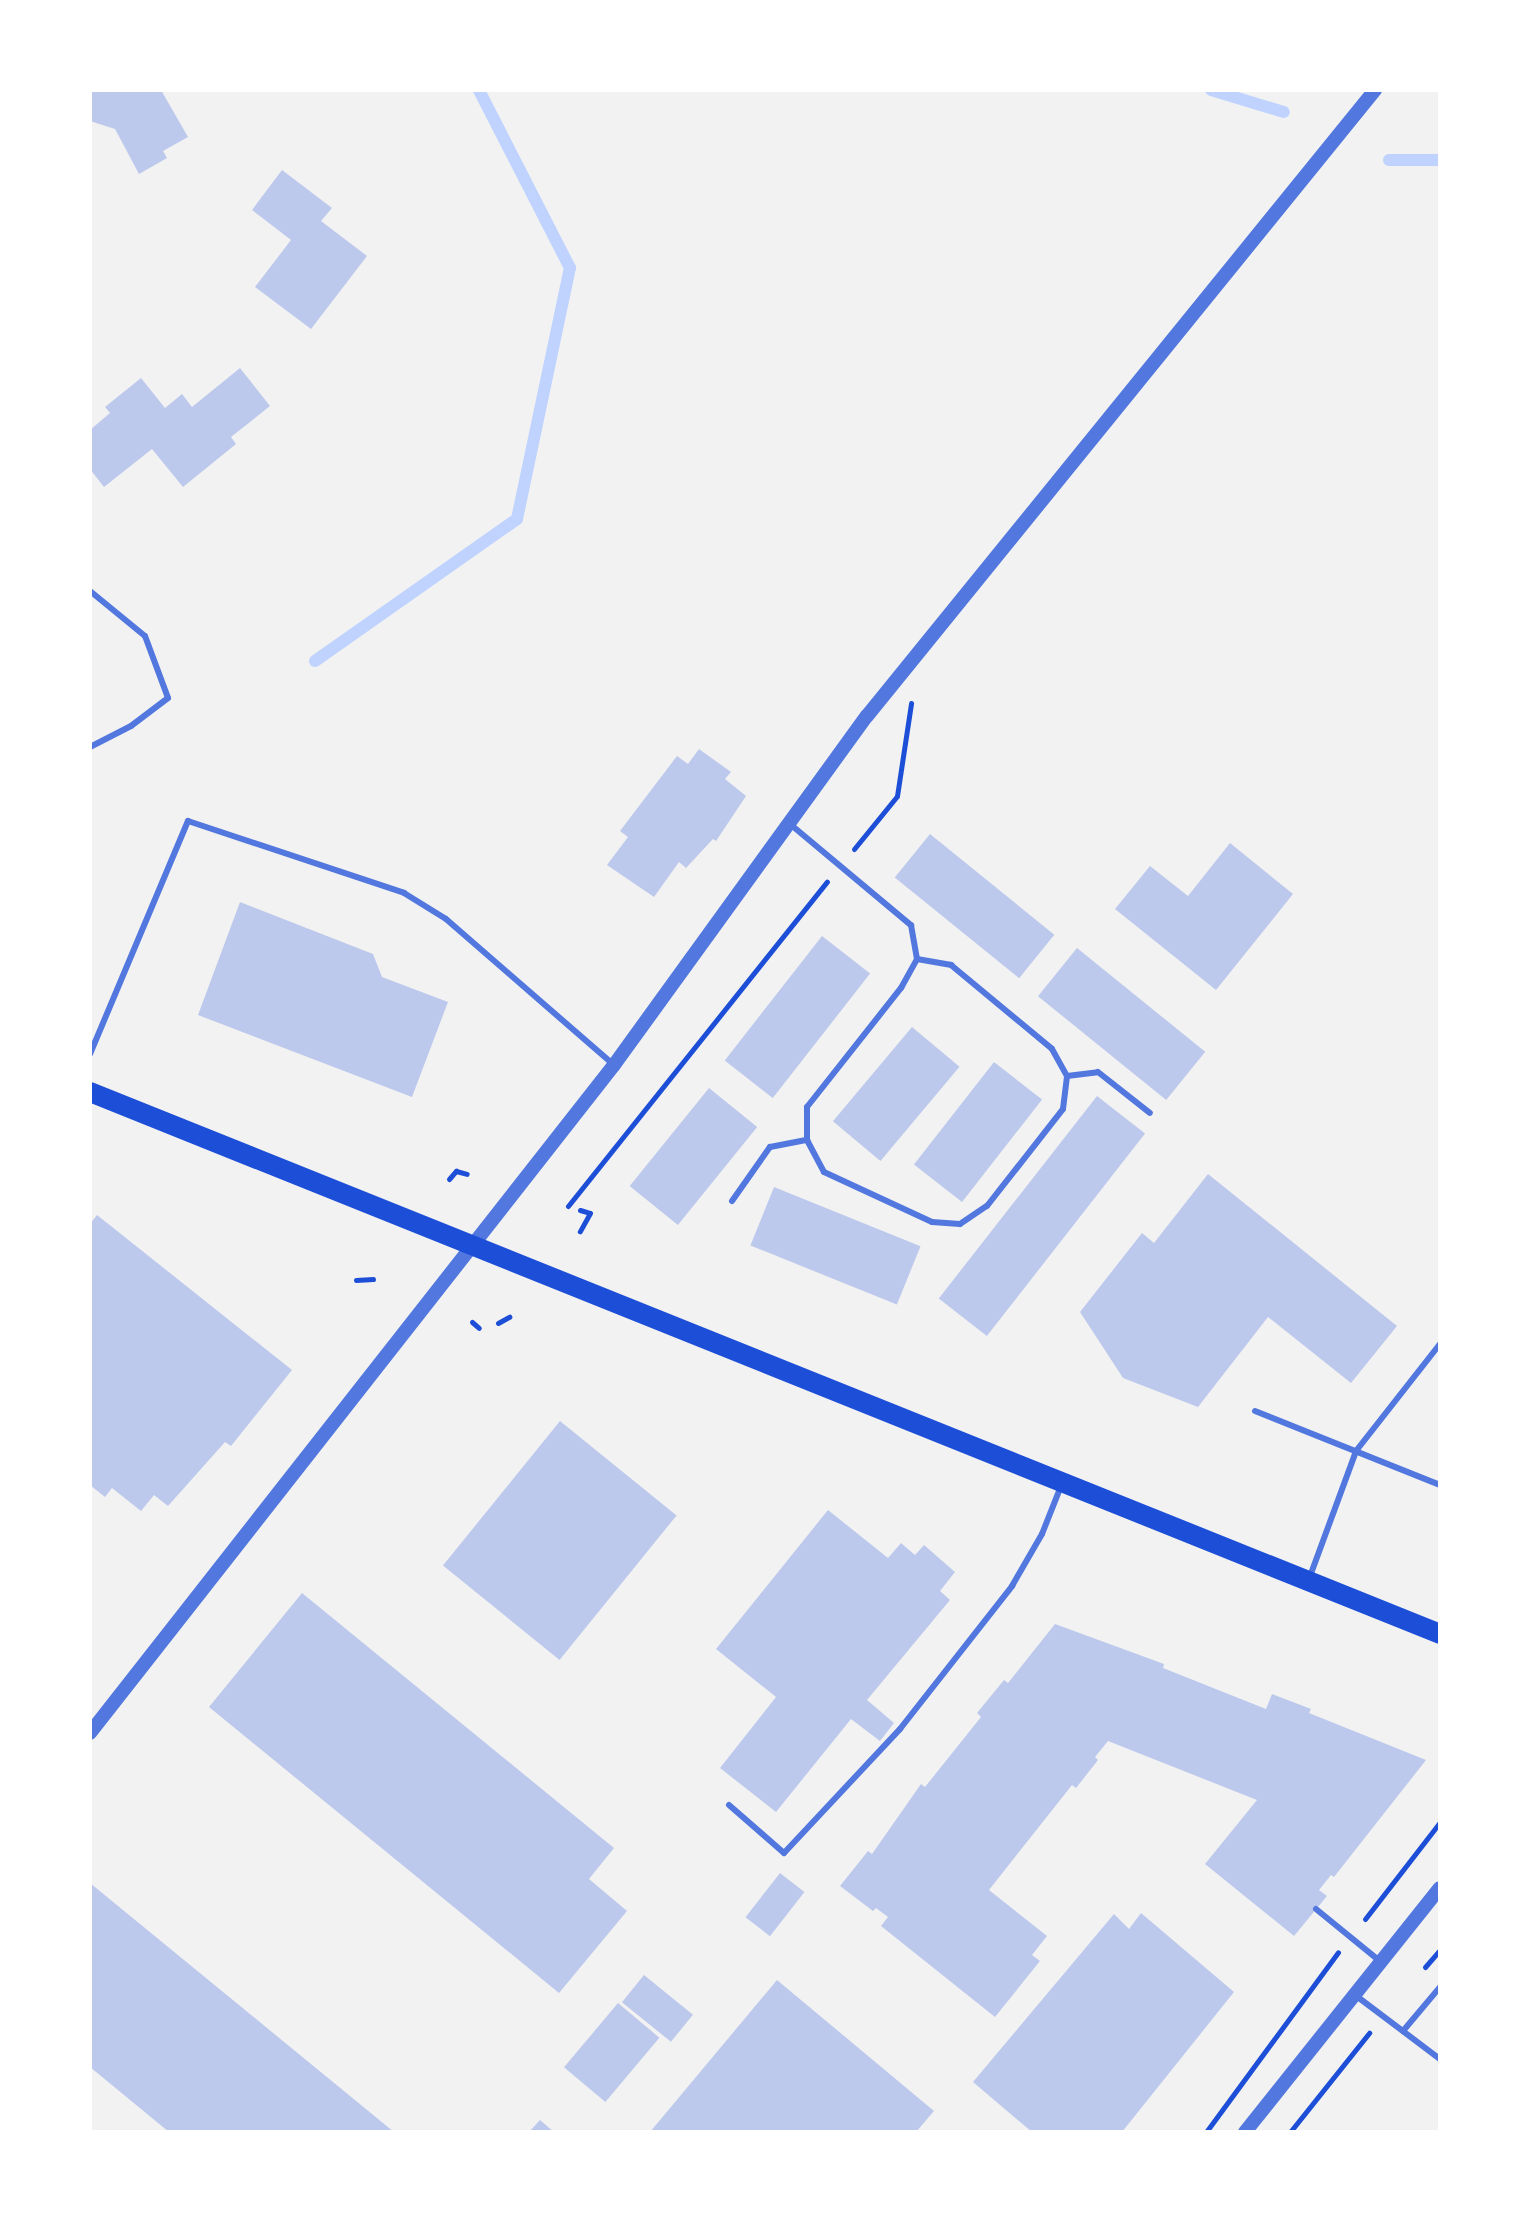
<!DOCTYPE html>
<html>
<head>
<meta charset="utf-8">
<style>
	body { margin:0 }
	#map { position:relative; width:1530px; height:2222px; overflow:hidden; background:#f2f2f2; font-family:Overpass,sans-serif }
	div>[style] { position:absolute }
	.stream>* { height:12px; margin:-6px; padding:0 6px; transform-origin:6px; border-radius:6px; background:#bfd3fe }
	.building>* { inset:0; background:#bdc9ec; transform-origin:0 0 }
	.path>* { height:5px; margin:-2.5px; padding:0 2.5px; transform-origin:2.5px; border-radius:2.5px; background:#1d4ed8 }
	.service>* { height:6px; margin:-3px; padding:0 3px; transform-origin:3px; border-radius:3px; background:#5277de }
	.tertiary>* { height:14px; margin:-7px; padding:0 7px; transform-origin:7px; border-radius:7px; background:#5277de }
	.primary>* { height:20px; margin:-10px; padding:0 10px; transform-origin:10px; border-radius:10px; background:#1d4ed8 }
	span { translate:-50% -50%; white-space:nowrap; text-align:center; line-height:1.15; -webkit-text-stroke:8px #fff; paint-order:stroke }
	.frame { position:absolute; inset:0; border:92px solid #fff; pointer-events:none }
</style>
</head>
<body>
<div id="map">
	<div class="stream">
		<div style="left:1211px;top:90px;width:76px;rotate:16.8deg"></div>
		<div style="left:1389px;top:160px;width:51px"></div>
		<div style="left:315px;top:661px;width:247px;rotate:-35.1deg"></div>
		<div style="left:517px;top:519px;width:257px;rotate:-78.1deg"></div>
		<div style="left:570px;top:268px;width:200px;rotate:-117.1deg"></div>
	</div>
	<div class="building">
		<div style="clip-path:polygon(90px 90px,161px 90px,188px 137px,163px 151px,167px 158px,139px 174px,115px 129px,90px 121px)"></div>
		<div style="clip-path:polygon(282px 170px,332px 208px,321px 221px,367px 256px,311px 329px,255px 287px,291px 240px,252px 210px)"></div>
		<div style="clip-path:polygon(240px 368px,270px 406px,231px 437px,236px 444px,183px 487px,152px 449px,104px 487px,90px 469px,90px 430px,110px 413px,105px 407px,141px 378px,165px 408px,182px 394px,192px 407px)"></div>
		<div style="clip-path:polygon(699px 749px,731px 772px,725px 779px,746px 796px,716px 841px,713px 839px,686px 868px,679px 862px,654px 897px,607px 865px,628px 837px,620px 831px,677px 756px,688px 764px)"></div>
		<div style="left:930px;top:834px;width:160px;height:56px;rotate:39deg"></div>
		<div style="clip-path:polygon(1230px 843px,1293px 894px,1216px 990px,1115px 909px,1150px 866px,1188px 896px)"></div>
		<div style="clip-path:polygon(240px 902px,373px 954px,382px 977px,448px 1002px,412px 1097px,198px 1015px)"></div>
		<div style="left:822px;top:936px;width:61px;height:158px;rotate:38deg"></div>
		<div style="left:1077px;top:948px;width:165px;height:62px;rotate:39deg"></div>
		<div style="left:912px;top:1027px;width:62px;height:123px;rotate:40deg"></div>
		<div style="left:994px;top:1062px;width:61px;height:130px;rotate:38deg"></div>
		<div style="left:709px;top:1088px;width:62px;height:126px;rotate:39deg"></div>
		<div style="left:1097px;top:1096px;width:61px;height:257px;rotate:38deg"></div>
		<div style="clip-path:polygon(1208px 1174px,1397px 1326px,1351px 1383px,1268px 1317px,1198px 1407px,1123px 1378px,1080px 1312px,1142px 1233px,1154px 1243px)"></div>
		<div style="left:774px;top:1187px;width:158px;height:63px;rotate:22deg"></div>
		<div style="clip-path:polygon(97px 1215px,292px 1370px,231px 1446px,225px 1442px,168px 1506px,154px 1495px,141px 1511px,112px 1488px,105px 1497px,90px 1485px,90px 1224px)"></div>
		<div style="left:560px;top:1421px;width:150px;height:186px;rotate:39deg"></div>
		<div style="clip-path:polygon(828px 1510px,888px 1558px,901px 1543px,915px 1555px,924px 1545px,955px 1572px,940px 1591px,950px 1600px,867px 1700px,894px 1723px,880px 1741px,851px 1719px,776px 1812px,720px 1768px,776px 1697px,716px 1649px)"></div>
		<div style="clip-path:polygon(302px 1593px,614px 1848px,589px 1879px,627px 1911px,559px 1993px,209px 1707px)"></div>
		<div style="clip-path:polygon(1055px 1624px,1164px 1664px,1163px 1668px,1266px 1709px,1272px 1694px,1311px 1709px,1309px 1713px,1426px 1760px,1334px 1877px,1331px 1875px,1319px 1890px,1327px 1896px,1294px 1936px,1205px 1864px,1257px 1800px,1108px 1741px,1095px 1757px,1098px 1760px,1076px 1788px,1072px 1785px,989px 1890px,1047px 1936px,1032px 1955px,1040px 1961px,995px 2017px,881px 1926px,888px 1917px,876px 1908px,873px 1911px,840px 1886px,868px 1851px,872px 1854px,921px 1784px,925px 1787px,981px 1717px,977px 1713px,1004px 1680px,1008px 1683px)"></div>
		<div style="left:780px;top:1873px;width:31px;height:56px;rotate:38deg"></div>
		<div style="clip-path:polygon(90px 1883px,394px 2132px,169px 2132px,90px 2067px)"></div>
		<div style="clip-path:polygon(1141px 1913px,1234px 1992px,1122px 2132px,1032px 2132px,973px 2082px,1114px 1914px,1129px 1929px)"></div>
		<div style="left:644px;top:1975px;width:63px;height:35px;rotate:39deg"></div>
		<div style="clip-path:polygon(777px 1980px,934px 2111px,916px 2132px,650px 2132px)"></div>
		<div style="left:618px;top:2003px;width:54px;height:84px;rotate:40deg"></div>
		<div style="clip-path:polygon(540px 2120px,554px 2132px,529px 2132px)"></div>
	</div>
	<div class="path">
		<div style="left:854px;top:849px;width:68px;rotate:-50.9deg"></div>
		<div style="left:897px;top:796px;width:94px;rotate:-81.4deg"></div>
		<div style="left:449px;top:1179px;width:11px;rotate:-49deg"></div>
		<div style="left:456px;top:1171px;width:11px;rotate:15deg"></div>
		<div style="left:568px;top:1206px;width:415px;rotate:-51.4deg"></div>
		<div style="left:580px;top:1210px;width:10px;rotate:17deg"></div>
		<div style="left:590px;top:1213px;width:21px;rotate:119deg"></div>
		<div style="left:356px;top:1280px;width:17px;rotate:-3deg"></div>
		<div style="left:472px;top:1322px;width:9px;rotate:41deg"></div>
		<div style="left:498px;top:1323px;width:13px;rotate:-29deg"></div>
		<div style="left:1365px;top:1919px;width:123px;rotate:-52.3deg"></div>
		<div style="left:1425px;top:1967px;width:23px;rotate:-49deg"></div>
		<div style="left:1206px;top:2132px;width:223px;rotate:-53.7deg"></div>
		<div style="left:1290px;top:2132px;width:127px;rotate:-51.4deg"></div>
	</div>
	<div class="service">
		<div style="left:90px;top:591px;width:71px;rotate:39.3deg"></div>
		<div style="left:145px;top:636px;width:66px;rotate:69.6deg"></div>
		<div style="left:168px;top:698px;width:46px;rotate:142.9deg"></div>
		<div style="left:131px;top:726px;width:46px;rotate:152.9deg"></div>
		<div style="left:790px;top:824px;width:158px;rotate:39.9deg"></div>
		<div style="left:911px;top:925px;width:35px;rotate:80deg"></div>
		<div style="left:917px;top:959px;width:35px;rotate:10deg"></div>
		<div style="left:951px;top:965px;width:131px;rotate:39.7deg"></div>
		<div style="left:1052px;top:1049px;width:31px;rotate:61deg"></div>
		<div style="left:1067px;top:1076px;width:31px;rotate:-7deg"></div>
		<div style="left:1098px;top:1072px;width:66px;rotate:38.3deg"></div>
		<div style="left:90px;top:1054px;width:253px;rotate:-67.2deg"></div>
		<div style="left:188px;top:821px;width:228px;rotate:18.4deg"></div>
		<div style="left:404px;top:893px;width:49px;rotate:31.8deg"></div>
		<div style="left:446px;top:919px;width:223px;rotate:41deg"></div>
		<div style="left:807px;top:1140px;width:36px;rotate:62deg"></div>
		<div style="left:824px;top:1172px;width:119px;rotate:24.8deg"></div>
		<div style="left:932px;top:1222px;width:28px;rotate:4deg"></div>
		<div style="left:960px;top:1224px;width:32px;rotate:-34deg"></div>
		<div style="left:987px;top:1206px;width:123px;rotate:-51.9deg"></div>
		<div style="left:1063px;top:1109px;width:33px;rotate:-83deg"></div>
		<div style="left:732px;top:1201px;width:66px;rotate:-54.9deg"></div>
		<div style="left:770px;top:1147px;width:38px;rotate:-11deg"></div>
		<div style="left:807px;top:1140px;width:33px;rotate:-90deg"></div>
		<div style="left:807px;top:1107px;width:152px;rotate:-51.7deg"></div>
		<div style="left:901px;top:988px;width:33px;rotate:-61deg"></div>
		<div style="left:1255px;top:1411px;width:199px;rotate:21.8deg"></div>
		<div style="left:1309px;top:1579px;width:136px;rotate:-69.8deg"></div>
		<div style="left:1356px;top:1451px;width:136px;rotate:-51.9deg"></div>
		<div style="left:729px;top:1805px;width:73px;rotate:41.1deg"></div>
		<div style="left:784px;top:1853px;width:170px;rotate:-46.9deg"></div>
		<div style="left:900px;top:1729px;width:182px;rotate:-51.9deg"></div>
		<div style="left:1012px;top:1586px;width:60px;rotate:-60deg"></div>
		<div style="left:1042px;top:1534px;width:52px;rotate:-68.4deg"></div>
		<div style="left:1316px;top:1909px;width:84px;rotate:39.2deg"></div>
		<div style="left:1355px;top:1995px;width:106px;rotate:37deg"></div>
		<div style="left:1403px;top:2031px;width:57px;rotate:-49.9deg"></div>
	</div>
	<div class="tertiary">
		<div style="left:90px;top:1733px;width:849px;rotate:-51.89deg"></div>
		<div style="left:614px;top:1065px;width:431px;rotate:-54.1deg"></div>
		<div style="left:867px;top:716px;width:806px;rotate:-50.94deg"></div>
		<div style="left:1245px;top:2132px;width:312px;rotate:-51.4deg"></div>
	</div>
	<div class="primary">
		<div style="left:90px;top:1092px;width:1455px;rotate:21.87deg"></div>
	</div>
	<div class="frame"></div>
</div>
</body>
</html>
